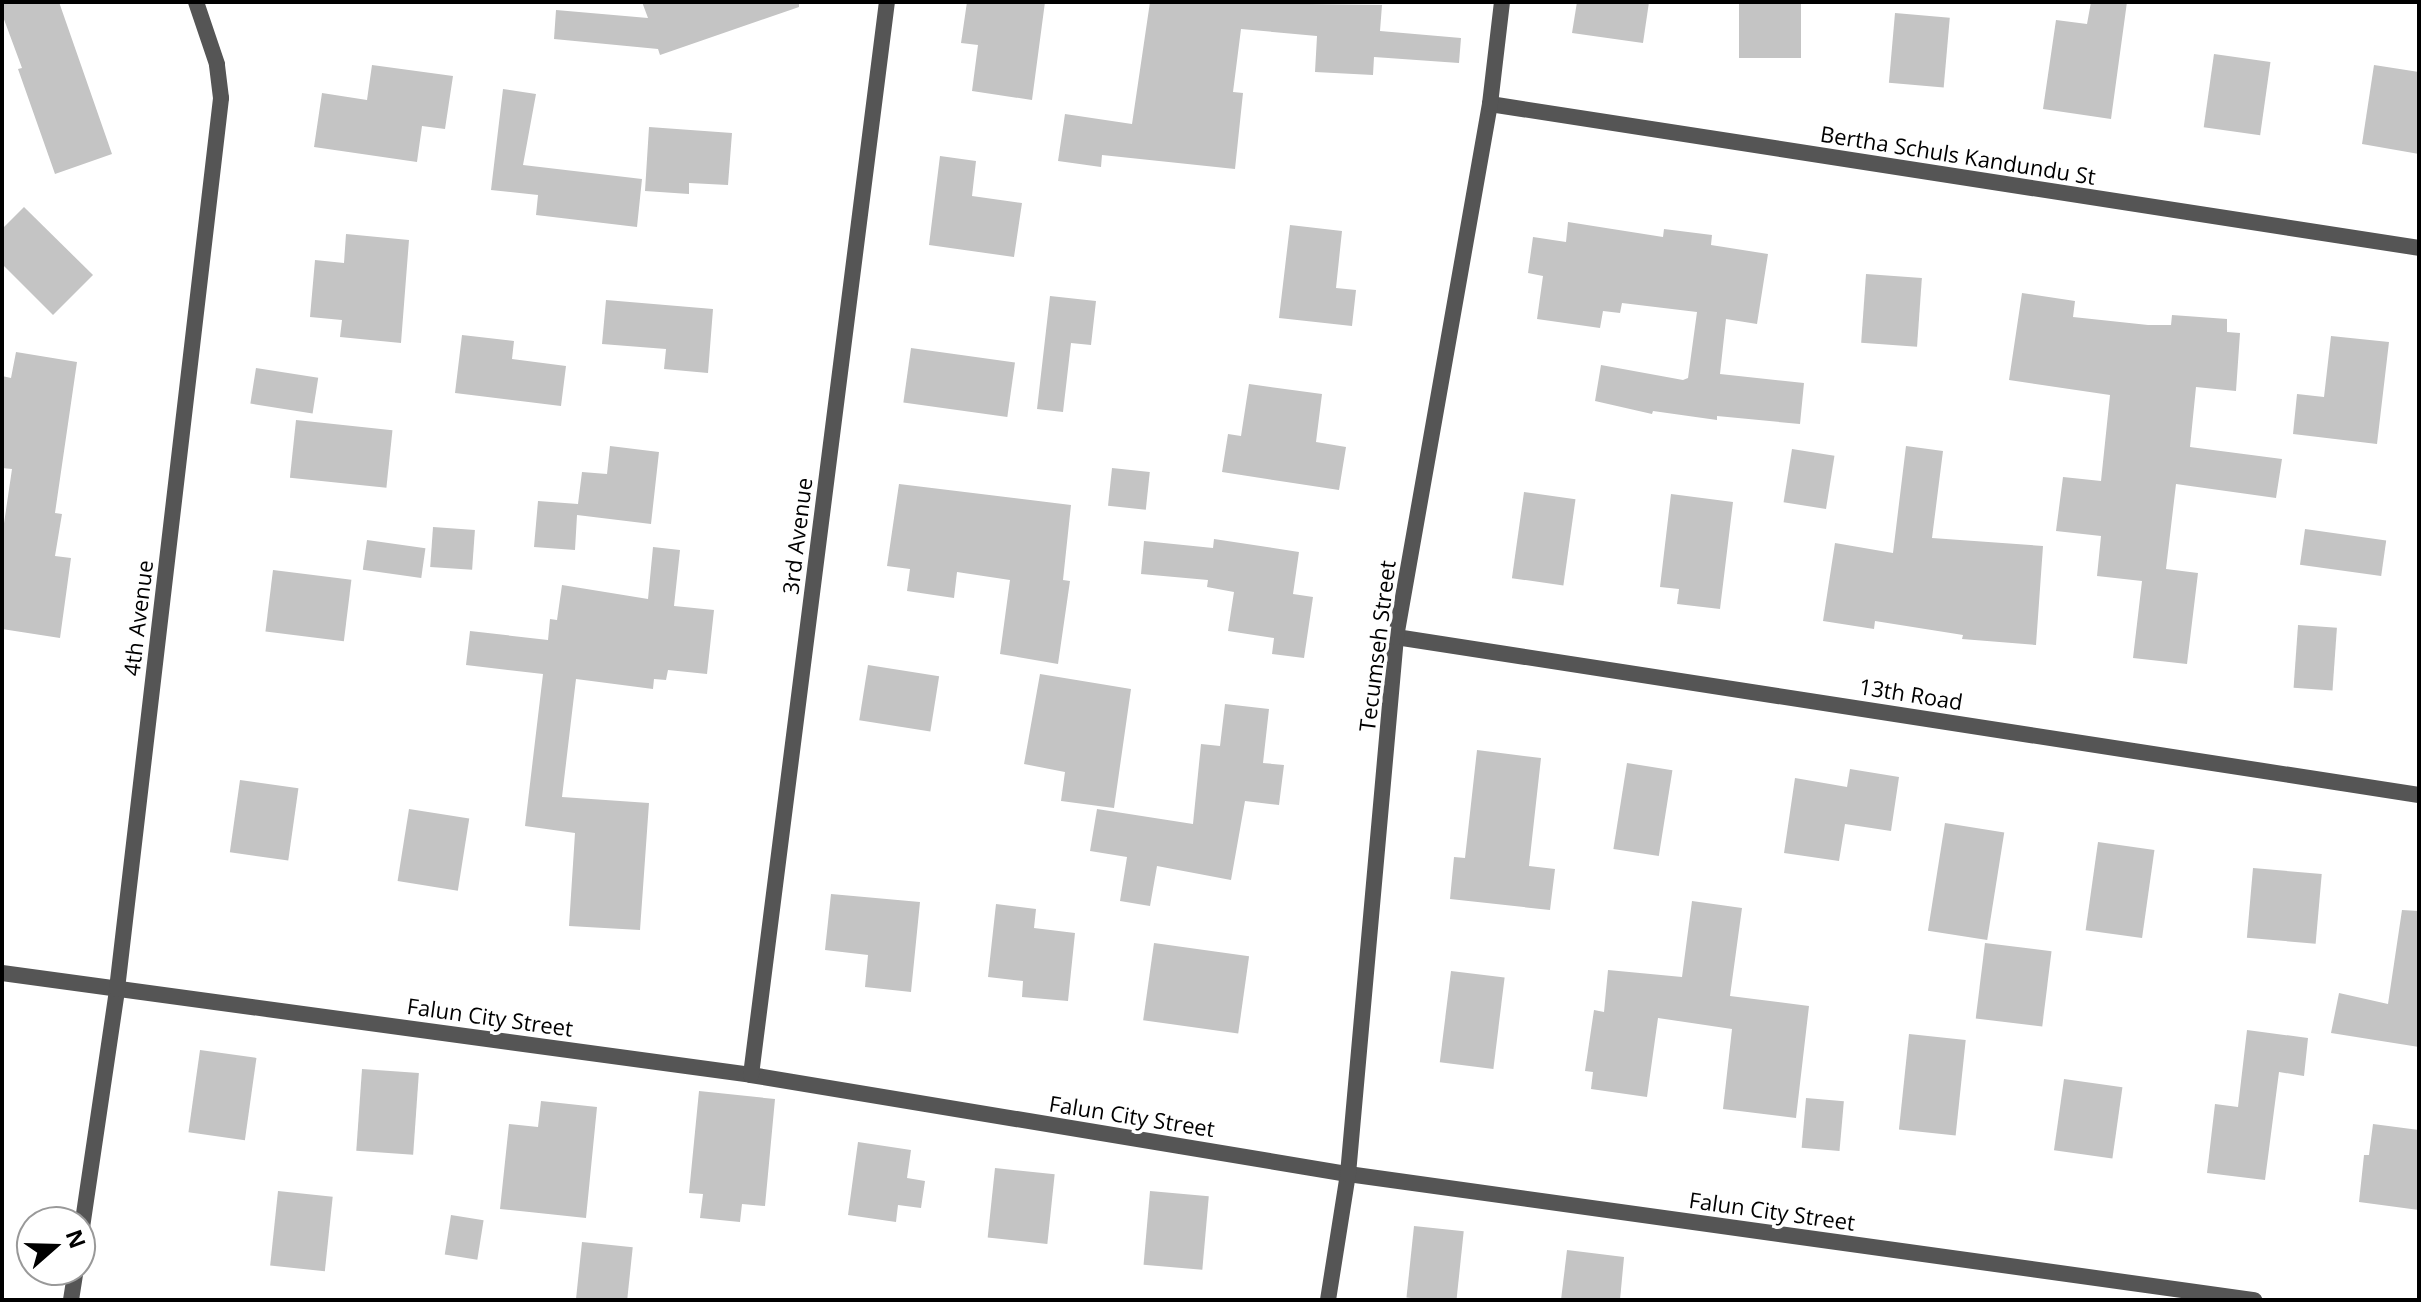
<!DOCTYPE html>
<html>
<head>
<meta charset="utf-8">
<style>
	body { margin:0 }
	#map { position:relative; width:2421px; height:1302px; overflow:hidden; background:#fff; font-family:"Open Sans",sans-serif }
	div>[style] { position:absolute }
	.building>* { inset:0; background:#c4c4c4; transform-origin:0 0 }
	.street>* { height:16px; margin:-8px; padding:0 8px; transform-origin:8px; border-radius:8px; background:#555 }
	span { translate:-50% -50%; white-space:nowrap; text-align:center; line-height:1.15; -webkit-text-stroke:7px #fff; paint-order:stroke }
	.street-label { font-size:22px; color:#000 }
	.frame { position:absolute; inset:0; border:4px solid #000; pointer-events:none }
	.north { position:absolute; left:16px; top:1206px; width:80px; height:80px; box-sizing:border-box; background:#fff; border:2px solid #999; border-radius:50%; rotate:70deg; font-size:22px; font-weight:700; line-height:32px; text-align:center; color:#000 }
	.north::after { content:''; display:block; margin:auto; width:28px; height:36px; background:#000; clip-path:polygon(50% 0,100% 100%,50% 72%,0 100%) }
</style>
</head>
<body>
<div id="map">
	<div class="building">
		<div style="clip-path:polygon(2px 2px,59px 2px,112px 154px,55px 174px,18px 69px,22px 68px,2px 14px)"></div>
		<div style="clip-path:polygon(642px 2px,799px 2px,799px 7px,660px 55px,658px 49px,554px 39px,556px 10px,648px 18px)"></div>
		<div style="clip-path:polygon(967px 2px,1045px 2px,1032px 100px,972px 91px,978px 45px,961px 43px)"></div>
		<div style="clip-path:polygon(1150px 2px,1382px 5px,1380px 31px,1461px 38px,1459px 63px,1374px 57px,1373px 75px,1315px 72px,1317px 36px,1241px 29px,1233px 92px,1243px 93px,1235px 169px,1102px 155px,1101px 167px,1058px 161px,1065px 114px,1132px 124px)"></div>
		<div style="clip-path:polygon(1577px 2px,1649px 2px,1643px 43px,1572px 33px)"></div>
		<div style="left:1739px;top:2px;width:62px;height:56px"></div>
		<div style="clip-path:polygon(2091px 2px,2127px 2px,2111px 119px,2043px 109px,2056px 20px,2087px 24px)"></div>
		<div style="left:1895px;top:13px;width:55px;height:70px;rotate:5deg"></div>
		<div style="left:2214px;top:54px;width:57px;height:74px;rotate:8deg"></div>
		<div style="clip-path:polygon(372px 65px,453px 76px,445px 129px,422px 126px,417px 162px,314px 147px,322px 93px,367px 100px)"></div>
		<div style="clip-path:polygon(2374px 65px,2419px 72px,2419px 154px,2362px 144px)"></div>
		<div style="clip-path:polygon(503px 89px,536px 94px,523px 165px,642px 179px,637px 227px,536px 215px,538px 195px,491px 190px)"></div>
		<div style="clip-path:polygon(649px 127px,732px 133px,728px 185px,689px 183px,689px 194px,645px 191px)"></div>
		<div style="clip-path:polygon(940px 156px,976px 161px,972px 196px,1022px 203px,1014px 257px,929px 245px)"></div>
		<div style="clip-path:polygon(24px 207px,93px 275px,53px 315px,2px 264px,2px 229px)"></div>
		<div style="clip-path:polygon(1568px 222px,1663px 237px,1664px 229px,1712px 235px,1711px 245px,1768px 254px,1757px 324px,1726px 319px,1720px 374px,1804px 383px,1800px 424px,1717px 416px,1717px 420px,1653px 411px,1652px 414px,1595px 401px,1601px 365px,1683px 380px,1688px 378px,1697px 312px,1622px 303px,1620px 313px,1603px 311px,1600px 328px,1537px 319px,1543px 276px,1528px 273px,1533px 237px,1566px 242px)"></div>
		<div style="clip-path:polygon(1290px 225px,1342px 231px,1336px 288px,1356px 290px,1352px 326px,1279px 318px)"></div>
		<div style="clip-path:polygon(346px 234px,409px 240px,401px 343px,340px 337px,342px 320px,310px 317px,315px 260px,344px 263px)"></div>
		<div style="left:1866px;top:274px;width:56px;height:69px;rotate:4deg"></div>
		<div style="clip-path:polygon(2022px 293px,2075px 301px,2073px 317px,2148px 325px,2171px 325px,2172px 315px,2227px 319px,2227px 332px,2240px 333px,2236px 391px,2196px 387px,2190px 447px,2282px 459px,2276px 498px,2176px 484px,2166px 569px,2198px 573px,2187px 664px,2133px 658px,2142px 581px,2097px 576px,2101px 536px,2056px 531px,2063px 477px,2101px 481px,2110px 395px,2009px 380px)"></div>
		<div style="clip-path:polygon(1050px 296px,1096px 301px,1091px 345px,1071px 343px,1063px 412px,1037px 409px)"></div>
		<div style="clip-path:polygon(606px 300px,713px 309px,708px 373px,664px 369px,666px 349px,602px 344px)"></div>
		<div style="clip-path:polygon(462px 335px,514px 341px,512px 359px,566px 366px,561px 406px,455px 393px)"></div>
		<div style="clip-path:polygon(2331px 336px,2389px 342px,2377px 444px,2293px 434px,2297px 394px,2324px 397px)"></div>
		<div style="left:911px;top:348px;width:105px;height:55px;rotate:8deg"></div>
		<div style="clip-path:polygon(16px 352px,77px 362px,55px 513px,62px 514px,55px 556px,71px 558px,60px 638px,2px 629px,2px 537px,12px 469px,2px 468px,2px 376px,11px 378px)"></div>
		<div style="left:256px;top:368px;width:63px;height:36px;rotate:9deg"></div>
		<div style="clip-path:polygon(1249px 384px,1322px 394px,1316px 442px,1346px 447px,1339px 490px,1222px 472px,1228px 434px,1241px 436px)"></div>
		<div style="left:296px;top:420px;width:97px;height:58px;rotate:6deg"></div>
		<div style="clip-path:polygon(610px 446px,659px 452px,651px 524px,577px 515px,575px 550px,534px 547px,538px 501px,578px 504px,582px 472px,607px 474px)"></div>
		<div style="clip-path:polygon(1906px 446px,1943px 451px,1932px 538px,2043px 546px,2036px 645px,1962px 639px,1963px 635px,1875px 621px,1874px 629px,1823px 621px,1835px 543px,1893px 553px)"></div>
		<div style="left:1792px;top:449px;width:43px;height:54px;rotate:9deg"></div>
		<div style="left:1112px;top:468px;width:38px;height:38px;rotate:6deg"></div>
		<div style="clip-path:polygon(899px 484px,1071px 505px,1063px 580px,1070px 581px,1058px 664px,1000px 654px,1010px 580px,957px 572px,954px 598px,907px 591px,910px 569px,887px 566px)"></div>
		<div style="left:1524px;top:492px;width:52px;height:87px;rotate:8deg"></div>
		<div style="clip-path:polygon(1671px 494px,1733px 502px,1720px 609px,1677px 604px,1679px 589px,1660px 587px)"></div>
		<div style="left:433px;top:527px;width:42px;height:40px;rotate:4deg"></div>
		<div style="left:2305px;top:529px;width:82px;height:36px;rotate:8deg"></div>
		<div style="clip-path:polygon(1214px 539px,1299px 552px,1293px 594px,1313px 597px,1304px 658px,1272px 654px,1274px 638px,1228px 631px,1234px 592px,1207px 587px,1208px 580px,1141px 574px,1144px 541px,1213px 548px)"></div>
		<div style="left:367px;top:540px;width:59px;height:30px;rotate:8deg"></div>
		<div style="clip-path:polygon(653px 547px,680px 550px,674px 606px,714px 610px,707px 674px,668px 670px,666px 680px,654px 679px,653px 689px,576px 679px,562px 797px,649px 803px,640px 930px,569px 926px,575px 833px,525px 826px,543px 674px,466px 665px,470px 631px,548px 640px,550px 619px,557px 620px,562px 585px,648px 599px)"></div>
		<div style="left:273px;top:570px;width:79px;height:62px;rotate:7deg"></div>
		<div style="left:2298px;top:625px;width:39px;height:63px;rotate:4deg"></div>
		<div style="left:868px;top:665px;width:72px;height:56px;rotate:9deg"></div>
		<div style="clip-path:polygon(1040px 674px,1131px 689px,1114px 808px,1061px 801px,1065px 772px,1024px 764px)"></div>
		<div style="clip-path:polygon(1225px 704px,1269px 709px,1263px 763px,1284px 765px,1279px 805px,1245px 801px,1231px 880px,1157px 866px,1150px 906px,1120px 901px,1127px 857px,1090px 851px,1097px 809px,1193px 824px,1201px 744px,1220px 746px)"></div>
		<div style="clip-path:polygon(1477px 750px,1541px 758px,1529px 866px,1555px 869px,1550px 910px,1450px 899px,1454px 857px,1465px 858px)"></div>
		<div style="left:1627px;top:763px;width:46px;height:87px;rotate:9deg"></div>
		<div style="clip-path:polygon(1850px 769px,1899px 777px,1891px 831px,1845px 824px,1839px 861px,1784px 853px,1795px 778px,1847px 787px)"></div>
		<div style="left:240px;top:780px;width:59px;height:73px;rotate:8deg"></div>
		<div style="left:409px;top:809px;width:61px;height:73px;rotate:9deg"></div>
		<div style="left:1945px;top:823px;width:60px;height:109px;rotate:9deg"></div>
		<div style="left:2098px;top:842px;width:57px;height:89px;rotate:8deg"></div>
		<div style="left:2253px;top:868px;width:69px;height:70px;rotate:5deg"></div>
		<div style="clip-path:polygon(831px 894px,920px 902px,911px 992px,865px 987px,868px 955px,825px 950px)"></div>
		<div style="clip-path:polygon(1692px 901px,1742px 908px,1730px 996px,1809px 1006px,1796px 1118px,1723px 1109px,1732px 1029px,1658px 1018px,1647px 1097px,1591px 1089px,1593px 1072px,1585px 1071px,1594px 1010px,1604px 1012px,1608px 970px,1682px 977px)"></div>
		<div style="clip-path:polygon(996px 904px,1036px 909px,1034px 928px,1075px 933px,1068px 1001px,1022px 997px,1023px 981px,988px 977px)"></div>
		<div style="clip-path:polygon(2402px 910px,2419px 911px,2419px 1047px,2331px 1033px,2339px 993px,2388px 1004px)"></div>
		<div style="left:1154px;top:943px;width:96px;height:78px;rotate:8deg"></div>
		<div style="left:1985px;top:943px;width:67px;height:76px;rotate:7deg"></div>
		<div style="left:1451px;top:971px;width:54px;height:92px;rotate:7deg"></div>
		<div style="clip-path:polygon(2247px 1030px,2308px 1038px,2304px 1076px,2279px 1072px,2265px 1180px,2207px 1173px,2215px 1104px,2238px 1107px)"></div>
		<div style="left:1909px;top:1034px;width:57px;height:96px;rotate:6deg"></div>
		<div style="left:200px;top:1050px;width:57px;height:83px;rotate:8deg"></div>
		<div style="left:362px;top:1069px;width:57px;height:82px;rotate:4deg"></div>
		<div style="left:2064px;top:1079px;width:59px;height:72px;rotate:8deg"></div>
		<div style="clip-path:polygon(699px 1091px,775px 1099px,765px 1206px,742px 1204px,740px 1222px,700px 1218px,703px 1194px,689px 1193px)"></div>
		<div style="left:1806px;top:1098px;width:38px;height:50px;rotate:5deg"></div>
		<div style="clip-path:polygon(541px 1101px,597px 1107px,586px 1218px,500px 1209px,509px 1124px,538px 1127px)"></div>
		<div style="clip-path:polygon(2373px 1124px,2419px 1130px,2419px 1210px,2359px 1202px,2364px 1155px,2369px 1155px)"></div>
		<div style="clip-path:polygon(858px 1142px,911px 1150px,907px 1178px,925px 1181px,921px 1208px,898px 1205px,896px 1222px,848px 1215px)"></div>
		<div style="left:995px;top:1168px;width:60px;height:70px;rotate:6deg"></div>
		<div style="left:278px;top:1191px;width:55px;height:75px;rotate:6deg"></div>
		<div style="left:1150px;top:1191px;width:59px;height:74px;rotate:5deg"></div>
		<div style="left:451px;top:1215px;width:33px;height:40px;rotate:9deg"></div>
		<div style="left:1414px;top:1226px;width:50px;height:72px;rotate:6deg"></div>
		<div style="left:582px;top:1242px;width:51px;height:58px;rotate:6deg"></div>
		<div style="clip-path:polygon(1567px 1250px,1624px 1257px,1620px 1300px,1561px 1300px)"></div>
	</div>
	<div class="street">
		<div style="left:1490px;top:104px;width:940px;rotate:8.81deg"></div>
		<div style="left:1396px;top:637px;width:1035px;rotate:8.78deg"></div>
		<div style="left:2px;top:973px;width:756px;rotate:7.75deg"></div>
		<div style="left:751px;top:1075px;width:605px;rotate:9.42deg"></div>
		<div style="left:1348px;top:1174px;width:915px;rotate:7.92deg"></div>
		<div style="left:751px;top:1075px;width:1082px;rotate:-82.78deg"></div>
		<div style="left:80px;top:1241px;width:255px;rotate:-81.6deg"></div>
		<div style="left:117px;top:989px;width:897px;rotate:-83.34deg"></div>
		<div style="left:221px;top:98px;width:34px;rotate:-97deg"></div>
		<div style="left:217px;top:64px;width:65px;rotate:-108.7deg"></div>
		<div style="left:71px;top:1300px;width:30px;rotate:-81deg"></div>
		<div style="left:1328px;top:1300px;width:128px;rotate:-81deg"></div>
		<div style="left:1348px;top:1174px;width:539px;rotate:-84.89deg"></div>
		<div style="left:1396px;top:637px;width:541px;rotate:-80deg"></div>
		<div style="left:1490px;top:104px;width:103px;rotate:-83.3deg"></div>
	</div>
	<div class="street-label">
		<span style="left:1958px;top:155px;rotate:9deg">Bertha Schuls Kandundu St</span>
		<span style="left:797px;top:536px;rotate:-83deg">3rd Avenue</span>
		<span style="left:138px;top:618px;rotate:-83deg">4th Avenue</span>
		<span style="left:1377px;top:646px;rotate:-83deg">Tecumseh Street</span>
		<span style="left:1911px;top:694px;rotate:9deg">13th Road</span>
		<span style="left:490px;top:1017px;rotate:8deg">Falun City Street</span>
		<span style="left:1132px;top:1116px;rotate:9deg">Falun City Street</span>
		<span style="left:1772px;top:1211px;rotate:8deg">Falun City Street</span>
	</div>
	<div class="frame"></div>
	<div class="north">N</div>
</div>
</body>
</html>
